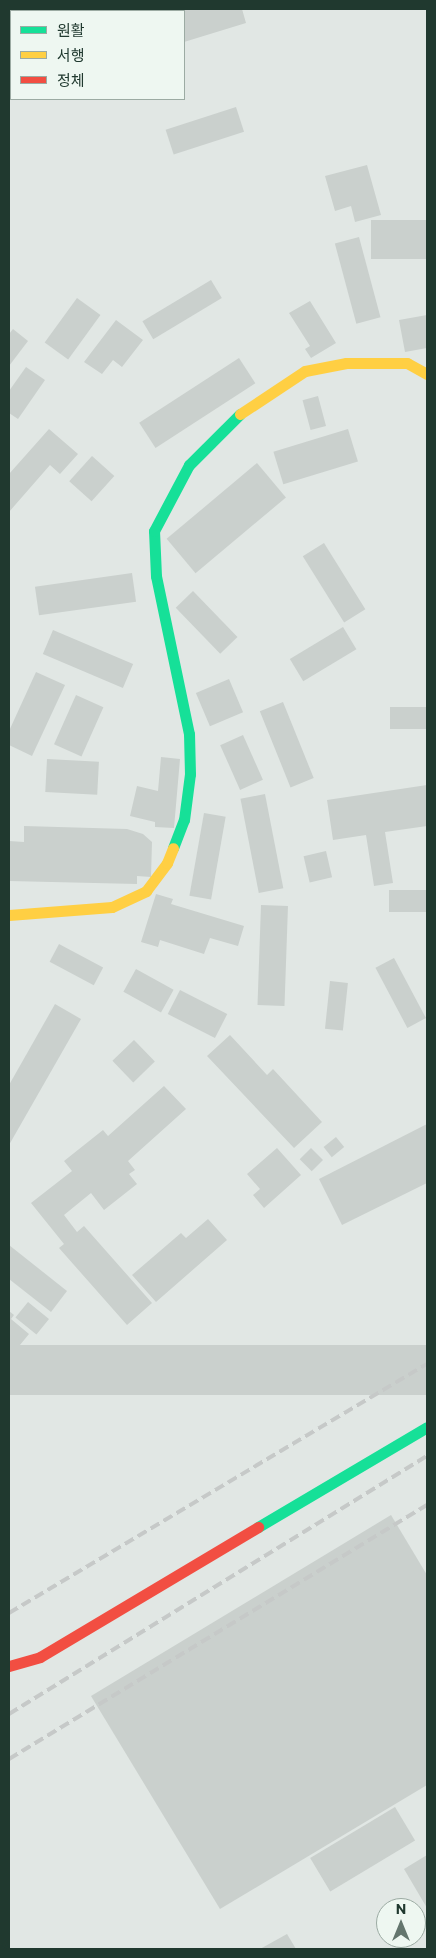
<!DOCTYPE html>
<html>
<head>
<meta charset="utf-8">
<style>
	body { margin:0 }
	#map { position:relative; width:436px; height:1958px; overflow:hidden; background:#e1e7e4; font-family:Commissioner,"Noto Sans KR",sans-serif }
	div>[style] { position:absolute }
	.building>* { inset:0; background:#cad0cd; transform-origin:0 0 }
	.fast>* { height:11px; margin:-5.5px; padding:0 5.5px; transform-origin:5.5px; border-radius:5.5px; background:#16e098 }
	.slow>* { height:11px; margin:-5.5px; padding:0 5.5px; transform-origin:5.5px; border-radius:5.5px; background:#ffcf43 }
	.jam>* { height:11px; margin:-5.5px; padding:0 5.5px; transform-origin:5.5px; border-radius:5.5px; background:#f24e42 }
	.rail>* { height:4px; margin-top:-2px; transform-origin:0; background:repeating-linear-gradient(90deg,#c6c9c8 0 10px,transparent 0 15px) }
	span { translate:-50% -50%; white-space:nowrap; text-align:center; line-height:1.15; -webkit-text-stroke:4.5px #eef7f1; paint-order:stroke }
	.frame { position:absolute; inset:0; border:10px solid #20392f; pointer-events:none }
	.legend { position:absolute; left:10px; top:10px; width:175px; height:90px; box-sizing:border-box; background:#eef7f1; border:1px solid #9caba3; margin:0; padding:6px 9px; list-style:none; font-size:15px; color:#20392f }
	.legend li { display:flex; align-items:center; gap:10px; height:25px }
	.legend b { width:25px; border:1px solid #9caba3 }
	.north { position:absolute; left:376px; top:1898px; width:50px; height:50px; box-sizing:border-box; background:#eef7f1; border:1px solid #9caba3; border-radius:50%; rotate:0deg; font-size:14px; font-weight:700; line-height:20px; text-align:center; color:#20392f }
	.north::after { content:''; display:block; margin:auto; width:18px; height:22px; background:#64766e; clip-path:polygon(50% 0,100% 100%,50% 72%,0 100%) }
</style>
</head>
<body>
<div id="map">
	<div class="building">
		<div style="clip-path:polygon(81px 9px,242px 9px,246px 23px,184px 42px,184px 11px)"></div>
		<div style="left:236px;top:107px;width:26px;height:74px;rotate:72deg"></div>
		<div style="clip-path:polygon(367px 165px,381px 215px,355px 222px,351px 206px,335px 211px,325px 176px)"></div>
		<div style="left:427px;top:220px;width:39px;height:56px;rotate:90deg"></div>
		<div style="left:359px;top:237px;width:83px;height:25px;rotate:75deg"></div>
		<div style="left:211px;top:280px;width:21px;height:80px;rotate:59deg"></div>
		<div style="left:77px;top:298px;width:29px;height:55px;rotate:36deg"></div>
		<div style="clip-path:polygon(310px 301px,336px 343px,311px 358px,305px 349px,310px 346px,289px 313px)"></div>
		<div style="clip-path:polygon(427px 315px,427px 348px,405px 352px,399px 320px)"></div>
		<div style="clip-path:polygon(116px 320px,143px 340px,122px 367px,113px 360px,102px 374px,84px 362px)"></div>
		<div style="clip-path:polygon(13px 329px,28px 341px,9px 366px,9px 334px)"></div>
		<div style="left:239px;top:358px;width:30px;height:119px;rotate:57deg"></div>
		<div style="clip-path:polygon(26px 367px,45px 380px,18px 419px,9px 413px,9px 391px)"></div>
		<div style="left:318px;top:396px;width:31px;height:16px;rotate:75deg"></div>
		<div style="clip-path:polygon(49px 429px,78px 454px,60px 474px,50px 465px,9px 512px,9px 474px)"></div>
		<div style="left:348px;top:429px;width:34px;height:78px;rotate:73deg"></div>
		<div style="left:92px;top:456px;width:30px;height:34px;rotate:42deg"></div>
		<div style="left:257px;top:463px;width:45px;height:118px;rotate:50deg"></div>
		<div style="left:324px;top:543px;width:78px;height:25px;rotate:58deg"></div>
		<div style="left:132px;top:573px;width:29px;height:98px;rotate:82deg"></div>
		<div style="left:193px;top:591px;width:64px;height:24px;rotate:46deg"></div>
		<div style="left:343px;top:627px;width:26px;height:62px;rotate:59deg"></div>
		<div style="left:53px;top:630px;width:87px;height:26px;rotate:23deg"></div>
		<div style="clip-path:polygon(36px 672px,65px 685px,32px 756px,9px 745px,9px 731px)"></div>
		<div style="left:229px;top:679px;width:36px;height:36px;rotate:67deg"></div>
		<div style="left:76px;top:695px;width:30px;height:54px;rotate:24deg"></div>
		<div style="left:283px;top:702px;width:82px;height:25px;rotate:68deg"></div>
		<div style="left:427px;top:707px;width:22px;height:37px;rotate:90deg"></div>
		<div style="left:243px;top:735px;width:49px;height:25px;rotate:66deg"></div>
		<div style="clip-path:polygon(161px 757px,180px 759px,174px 828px,155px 827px,155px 822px,130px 816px,137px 786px,158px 791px)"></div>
		<div style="left:47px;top:759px;width:52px;height:33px;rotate:3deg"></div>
		<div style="clip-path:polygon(427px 785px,427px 826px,385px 832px,393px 883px,374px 886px,366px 835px,333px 840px,327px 800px)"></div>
		<div style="left:265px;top:794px;width:96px;height:25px;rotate:79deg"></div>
		<div style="left:204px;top:813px;width:22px;height:84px;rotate:10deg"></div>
		<div style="clip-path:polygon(24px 826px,127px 829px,143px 834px,152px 842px,151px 877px,137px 876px,137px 884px,9px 881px,9px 841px,24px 842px)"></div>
		<div style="left:326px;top:851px;width:27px;height:23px;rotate:77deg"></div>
		<div style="left:427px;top:890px;width:22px;height:38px;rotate:90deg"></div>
		<div style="clip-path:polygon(156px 894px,173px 899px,171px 904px,244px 926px,238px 946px,210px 938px,204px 954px,160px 940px,158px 947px,141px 942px)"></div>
		<div style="left:261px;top:905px;width:27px;height:100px;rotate:2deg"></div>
		<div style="left:59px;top:944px;width:50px;height:20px;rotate:28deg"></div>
		<div style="left:394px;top:958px;width:68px;height:21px;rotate:62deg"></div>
		<div style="left:136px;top:969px;width:43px;height:26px;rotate:29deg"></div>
		<div style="left:330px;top:981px;width:18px;height:48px;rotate:6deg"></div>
		<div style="left:180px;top:990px;width:53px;height:27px;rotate:27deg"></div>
		<div style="clip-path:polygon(55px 1004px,81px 1019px,9px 1145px,9px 1085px)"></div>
		<div style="clip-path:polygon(230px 1035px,267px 1075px,273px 1069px,322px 1122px,294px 1148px,207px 1056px)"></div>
		<div style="left:134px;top:1040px;width:30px;height:30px;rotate:46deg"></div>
		<div style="clip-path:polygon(164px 1086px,186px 1109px,128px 1161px,135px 1170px,129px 1174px,137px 1184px,104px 1210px,91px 1193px,64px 1215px,77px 1232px,84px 1226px,152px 1303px,127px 1325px,59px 1248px,64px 1244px,31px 1203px,72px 1171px,64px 1161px,103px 1130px,108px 1136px)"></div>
		<div style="clip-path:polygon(427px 1124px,427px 1183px,342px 1225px,319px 1179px)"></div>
		<div style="left:336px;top:1137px;width:13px;height:16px;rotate:51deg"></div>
		<div style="clip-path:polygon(277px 1148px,301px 1175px,264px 1208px,253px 1195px,260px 1189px,247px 1174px)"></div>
		<div style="left:311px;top:1148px;width:17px;height:16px;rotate:45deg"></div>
		<div style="clip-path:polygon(208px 1219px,227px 1240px,156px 1302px,132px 1275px,181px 1233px,186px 1238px)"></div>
		<div style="clip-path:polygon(9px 1245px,67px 1291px,51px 1312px,9px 1279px)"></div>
		<div style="left:28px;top:1302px;width:27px;height:20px;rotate:39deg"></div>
		<div style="clip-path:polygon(9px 1311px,14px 1315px,11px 1319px,29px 1334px,15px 1351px,9px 1346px)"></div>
		<div style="left:427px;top:1345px;width:50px;height:490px;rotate:90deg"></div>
		<div style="clip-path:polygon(391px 1515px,427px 1575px,427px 1785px,220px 1909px,91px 1696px)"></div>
		<div style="left:395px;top:1807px;width:39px;height:99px;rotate:59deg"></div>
		<div style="clip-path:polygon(427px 1855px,427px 1908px,404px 1869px)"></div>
		<div style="clip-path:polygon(287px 1934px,296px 1949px,260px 1949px)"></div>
	</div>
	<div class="fast">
		<div style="left:173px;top:848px;width:30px;rotate:-69deg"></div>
		<div style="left:184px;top:820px;width:46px;rotate:-82.6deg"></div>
		<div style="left:190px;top:774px;width:40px;rotate:-91.4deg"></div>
		<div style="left:189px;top:734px;width:161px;rotate:-101.8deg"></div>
		<div style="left:156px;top:576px;width:45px;rotate:-92.5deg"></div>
		<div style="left:154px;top:531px;width:75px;rotate:-62.1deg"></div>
		<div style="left:189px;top:465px;width:72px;rotate:-45deg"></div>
		<div style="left:258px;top:1527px;width:196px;rotate:-30.6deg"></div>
	</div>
	<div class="slow">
		<div style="left:240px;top:414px;width:78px;rotate:-33.5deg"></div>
		<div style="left:305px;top:371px;width:42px;rotate:-11deg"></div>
		<div style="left:346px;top:363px;width:61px"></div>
		<div style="left:407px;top:363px;width:23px;rotate:29deg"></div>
		<div style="left:9px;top:915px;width:103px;rotate:-4.4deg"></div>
		<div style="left:112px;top:907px;width:38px;rotate:-25deg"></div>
		<div style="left:146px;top:891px;width:35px;rotate:-53deg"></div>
		<div style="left:167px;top:863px;width:16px;rotate:-68deg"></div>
	</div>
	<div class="jam">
		<div style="left:9px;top:1666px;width:32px;rotate:-16deg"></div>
		<div style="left:40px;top:1657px;width:254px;rotate:-30.8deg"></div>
	</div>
	<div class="rail">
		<div style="left:9px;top:1613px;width:487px;rotate:-30.8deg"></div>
		<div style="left:9px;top:1714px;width:491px;rotate:-31.7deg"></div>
		<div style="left:9px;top:1759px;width:489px;rotate:-31.3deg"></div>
	</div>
	<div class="frame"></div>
	<ul class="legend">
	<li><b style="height:6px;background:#16e098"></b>원활</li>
	<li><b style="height:6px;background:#ffcf43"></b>서행</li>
	<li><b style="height:6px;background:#f24e42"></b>정체</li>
	</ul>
	<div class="north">N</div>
</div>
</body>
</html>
